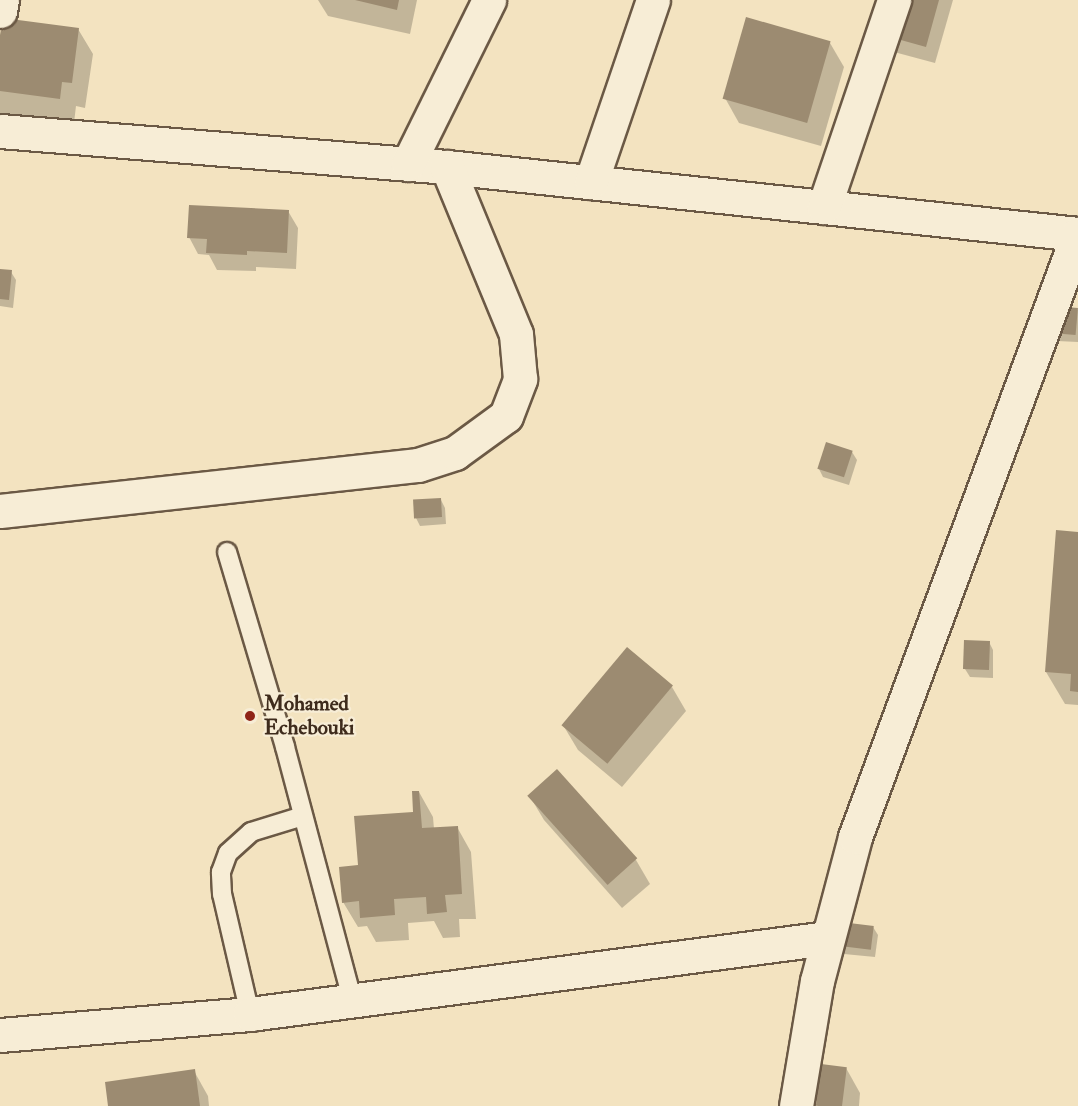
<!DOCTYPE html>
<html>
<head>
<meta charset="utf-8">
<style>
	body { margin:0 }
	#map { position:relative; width:1078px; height:1106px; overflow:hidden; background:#f3e3c0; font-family:"IM FELL Double Pica",serif }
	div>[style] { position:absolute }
	.shadow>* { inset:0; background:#0003 }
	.building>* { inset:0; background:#9c8b71; transform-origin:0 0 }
	.roads { filter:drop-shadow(2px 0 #6b5945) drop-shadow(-2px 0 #6b5945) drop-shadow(0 2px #6b5945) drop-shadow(0 -2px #6b5945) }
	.service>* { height:18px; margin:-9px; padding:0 9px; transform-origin:9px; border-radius:9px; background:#f7edd6 }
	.minor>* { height:33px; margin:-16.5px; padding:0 16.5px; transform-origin:16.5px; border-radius:16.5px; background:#f7edd6 }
	.tertiary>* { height:33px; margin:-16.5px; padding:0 16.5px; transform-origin:16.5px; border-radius:16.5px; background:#f7edd6 }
	.dots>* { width:16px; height:16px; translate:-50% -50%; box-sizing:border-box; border:3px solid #f7edd6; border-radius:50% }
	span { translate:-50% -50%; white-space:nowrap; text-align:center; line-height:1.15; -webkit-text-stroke:4.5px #f7edd6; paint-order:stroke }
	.poi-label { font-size:21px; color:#3e2b1c; font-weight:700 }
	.left { translate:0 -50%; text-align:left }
</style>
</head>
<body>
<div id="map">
	<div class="shadow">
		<div style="clip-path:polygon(318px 0,417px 0,410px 34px,328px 16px)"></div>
		<div style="clip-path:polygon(894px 0,953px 0,935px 63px,894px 52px)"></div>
		<div style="clip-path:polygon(78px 29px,93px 54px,85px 108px,76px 106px,74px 123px,0 113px,0 36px)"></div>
		<div style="clip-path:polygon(830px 43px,844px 67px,821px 146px,739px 123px,725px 98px)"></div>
		<div style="clip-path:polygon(288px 211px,298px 228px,296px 269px,256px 267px,256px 271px,217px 270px,209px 255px,198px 254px,189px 237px)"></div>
		<div style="clip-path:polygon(0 271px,11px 272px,16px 280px,13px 308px,0 306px)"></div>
		<div style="clip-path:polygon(1078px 309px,1078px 342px,1057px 341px,1053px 333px)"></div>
		<div style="clip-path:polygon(852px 452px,857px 460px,849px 485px,823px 477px,819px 469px)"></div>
		<div style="clip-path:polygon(441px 500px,445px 508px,446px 524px,420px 526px,416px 518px)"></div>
		<div style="clip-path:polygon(1078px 533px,1078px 705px,1065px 704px,1046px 672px)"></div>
		<div style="clip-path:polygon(989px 642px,993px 650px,993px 678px,970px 677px,965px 669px)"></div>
		<div style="clip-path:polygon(672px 687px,686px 711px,622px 787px,578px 750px,563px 725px)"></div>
		<div style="clip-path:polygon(419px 792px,433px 817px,434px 829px,457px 827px,471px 852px,476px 919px,459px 919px,460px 937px,443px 938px,434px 921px,408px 923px,409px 940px,376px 942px,367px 926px,358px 927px,343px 902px,359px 866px,415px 813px)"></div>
		<div style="clip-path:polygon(529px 795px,636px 860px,650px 884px,622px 908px,544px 820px)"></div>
		<div style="clip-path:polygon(873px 927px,878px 935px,875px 957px,844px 954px,839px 946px)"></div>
		<div style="clip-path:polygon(846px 1068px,860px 1093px,859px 1106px,818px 1106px)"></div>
		<div style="clip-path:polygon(194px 1071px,208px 1096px,209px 1106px,109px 1106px)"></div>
	</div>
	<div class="building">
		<div style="clip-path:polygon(355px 0,399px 0,397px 10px)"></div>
		<div style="clip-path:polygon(893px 0,939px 0,926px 47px,883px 35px)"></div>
		<div style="left:746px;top:17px;width:88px;height:85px;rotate:16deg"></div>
		<div style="clip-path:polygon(3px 18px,79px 28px,72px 83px,62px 82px,60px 99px,0 91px,0 35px)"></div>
		<div style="clip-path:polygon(189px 205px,289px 210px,287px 253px,247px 251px,247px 255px,206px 253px,207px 239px,187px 238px)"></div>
		<div style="clip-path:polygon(0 269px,12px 270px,9px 300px,0 299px)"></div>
		<div style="left:1054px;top:306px;width:24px;height:27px;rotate:5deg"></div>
		<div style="left:826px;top:442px;width:28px;height:28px;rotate:18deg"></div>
		<div style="left:441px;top:498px;width:19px;height:28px;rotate:87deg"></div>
		<div style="clip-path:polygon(1056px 530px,1078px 532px,1078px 692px,1070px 691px,1071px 674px,1045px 672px)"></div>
		<div style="left:964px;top:640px;width:26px;height:29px;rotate:2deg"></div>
		<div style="left:627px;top:647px;width:60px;height:102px;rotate:40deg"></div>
		<div style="left:557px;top:769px;width:120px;height:40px;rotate:48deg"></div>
		<div style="clip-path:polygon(412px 791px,419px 791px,422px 828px,458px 826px,462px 894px,445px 895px,447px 912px,427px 914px,426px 897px,394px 899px,395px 915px,360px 918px,359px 901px,342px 903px,339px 867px,358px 865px,354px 816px,413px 812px)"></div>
		<div style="left:841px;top:922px;width:33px;height:24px;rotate:7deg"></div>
		<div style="left:821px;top:1064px;width:26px;height:42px;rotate:7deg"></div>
		<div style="clip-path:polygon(195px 1069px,200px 1106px,108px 1106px,105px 1082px)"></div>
	</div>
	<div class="roads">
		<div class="service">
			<div style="left:227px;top:552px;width:203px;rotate:73.4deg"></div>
			<div style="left:285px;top:747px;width:261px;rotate:75.1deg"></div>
			<div style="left:250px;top:1014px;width:123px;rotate:-103.1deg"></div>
			<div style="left:222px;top:894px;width:22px;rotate:-93deg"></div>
			<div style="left:221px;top:872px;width:20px;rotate:-70deg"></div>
			<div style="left:228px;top:853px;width:31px;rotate:-42deg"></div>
			<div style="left:251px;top:832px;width:54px;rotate:-17.1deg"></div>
		</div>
		<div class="minor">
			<div style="left:0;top:11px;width:11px;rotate:-80deg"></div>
			<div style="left:0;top:131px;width:448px;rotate:4.6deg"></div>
			<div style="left:447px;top:167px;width:635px;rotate:6.06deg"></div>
			<div style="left:408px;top:164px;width:183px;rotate:-63.7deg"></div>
			<div style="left:591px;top:182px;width:192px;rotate:-71.2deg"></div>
			<div style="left:824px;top:207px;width:219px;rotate:-71.3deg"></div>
			<div style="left:0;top:511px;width:421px;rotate:-6.3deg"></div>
			<div style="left:418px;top:465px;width:39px;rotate:-18deg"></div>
			<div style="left:455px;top:453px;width:63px;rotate:-36deg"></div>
			<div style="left:506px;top:416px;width:40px;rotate:-69deg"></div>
			<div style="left:520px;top:379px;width:45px;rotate:-95.1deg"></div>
			<div style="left:516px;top:334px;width:181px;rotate:-112.4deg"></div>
			<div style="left:0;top:1035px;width:251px;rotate:-4.8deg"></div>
			<div style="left:250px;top:1014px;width:582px;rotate:-7.5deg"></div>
		</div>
		<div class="tertiary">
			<div style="left:796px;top:1106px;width:127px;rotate:-80.5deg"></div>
			<div style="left:817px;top:981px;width:149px;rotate:-75.2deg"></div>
			<div style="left:855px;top:837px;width:643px;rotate:-69.7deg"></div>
		</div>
	</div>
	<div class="dots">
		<div style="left:250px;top:716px;background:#8f2418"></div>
	</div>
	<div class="poi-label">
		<span class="left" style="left:264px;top:716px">Mohamed<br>Echebouki</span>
	</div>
</div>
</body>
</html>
